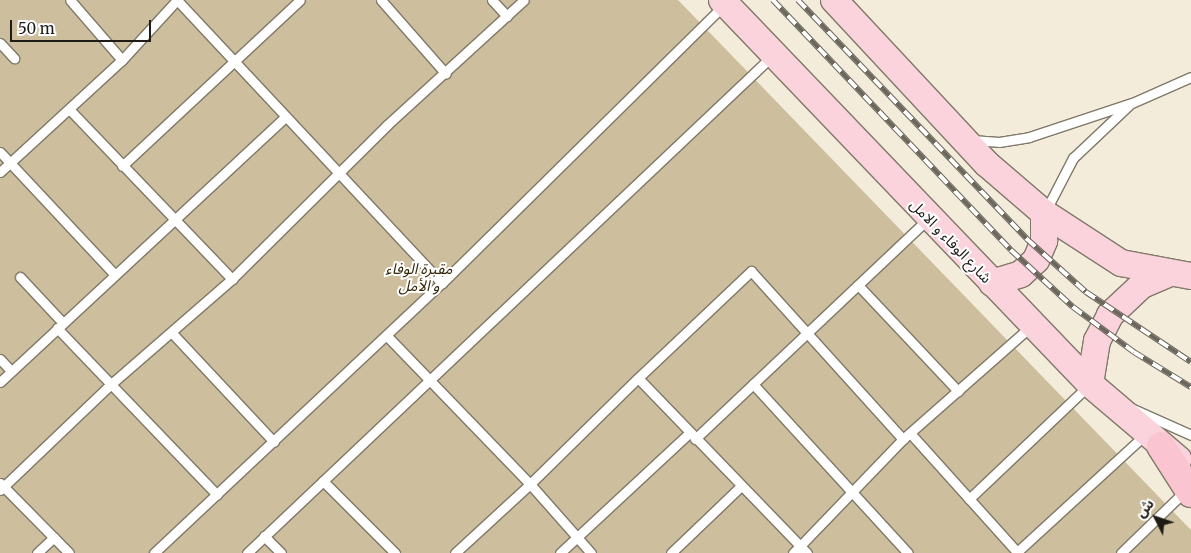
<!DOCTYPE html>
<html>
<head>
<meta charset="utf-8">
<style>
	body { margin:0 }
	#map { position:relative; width:1191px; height:553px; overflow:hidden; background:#f4ecdb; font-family:Merriweather,"Noto Sans Arabic",serif }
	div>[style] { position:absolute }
	.green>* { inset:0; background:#cdbe9d }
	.roads { filter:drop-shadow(1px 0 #807969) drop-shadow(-1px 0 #807969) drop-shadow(0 1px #807969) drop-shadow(0 -1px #807969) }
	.service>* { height:9px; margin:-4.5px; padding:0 4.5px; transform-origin:4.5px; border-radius:4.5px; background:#fff }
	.primary>* { height:26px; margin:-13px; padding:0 13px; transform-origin:13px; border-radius:13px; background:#fbd3dc }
	.trunk>* { height:28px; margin:-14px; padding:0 14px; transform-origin:14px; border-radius:14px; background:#fac4d0 }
	.rail>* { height:5.5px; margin-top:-2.75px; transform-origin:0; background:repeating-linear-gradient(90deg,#fff 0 11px,#6b675d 0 22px); box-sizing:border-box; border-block:1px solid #6b675d }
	span { translate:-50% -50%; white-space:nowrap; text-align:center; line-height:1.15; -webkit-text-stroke:4px #fff; paint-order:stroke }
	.street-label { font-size:15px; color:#1e1c16 }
	.park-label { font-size:15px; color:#33270a; font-style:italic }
	.north { position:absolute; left:1131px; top:493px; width:50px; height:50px; -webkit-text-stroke:4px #fff; paint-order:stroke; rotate:311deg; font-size:14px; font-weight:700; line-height:20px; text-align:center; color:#1e1c16 }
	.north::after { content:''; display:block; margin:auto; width:18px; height:22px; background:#1e1c16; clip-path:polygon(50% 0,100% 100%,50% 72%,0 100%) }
	.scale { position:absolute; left:10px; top:20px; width:141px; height:22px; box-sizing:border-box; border:2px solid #1e1c16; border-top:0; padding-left:6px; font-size:15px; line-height:18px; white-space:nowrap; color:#1e1c16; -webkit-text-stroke:4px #fff; paint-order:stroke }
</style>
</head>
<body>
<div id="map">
	<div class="green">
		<div style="clip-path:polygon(0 0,678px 0,1191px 530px,1191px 553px,0 553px)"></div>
	</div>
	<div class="roads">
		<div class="service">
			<div style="left:381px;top:0;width:98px;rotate:48.7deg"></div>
			<div style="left:492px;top:0;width:22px;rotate:47deg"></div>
			<div style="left:0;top:43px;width:21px;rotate:47deg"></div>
			<div style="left:122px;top:60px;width:81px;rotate:-47.5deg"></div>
			<div style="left:177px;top:0;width:388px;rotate:46.9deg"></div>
			<div style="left:69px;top:109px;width:236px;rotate:46.2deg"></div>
			<div style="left:972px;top:140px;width:27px;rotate:4deg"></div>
			<div style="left:999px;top:142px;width:30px;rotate:-9deg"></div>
			<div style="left:1029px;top:137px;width:108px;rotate:-18.3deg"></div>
			<div style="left:1132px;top:103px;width:64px;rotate:-23.8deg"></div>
			<div style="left:0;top:152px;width:168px;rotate:46.9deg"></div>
			<div style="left:122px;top:166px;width:243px;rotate:-43deg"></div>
			<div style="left:0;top:172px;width:166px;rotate:-42.6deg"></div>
			<div style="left:122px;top:60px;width:79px;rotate:-130.9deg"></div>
			<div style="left:1046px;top:210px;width:59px;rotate:-62.6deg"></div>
			<div style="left:1073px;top:158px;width:76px;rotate:-43.4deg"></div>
			<div style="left:20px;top:277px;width:63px;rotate:46.9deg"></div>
			<div style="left:858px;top:285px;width:146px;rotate:46.7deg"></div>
			<div style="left:57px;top:328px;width:231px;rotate:46.2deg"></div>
			<div style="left:172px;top:333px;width:149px;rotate:46.9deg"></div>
			<div style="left:387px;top:336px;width:206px;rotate:46deg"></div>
			<div style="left:530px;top:484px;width:151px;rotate:-44.5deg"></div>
			<div style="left:638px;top:378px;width:233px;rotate:46deg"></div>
			<div style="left:800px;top:546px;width:149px;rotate:-46.1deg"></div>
			<div style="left:903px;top:439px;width:171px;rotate:-41.4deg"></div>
			<div style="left:0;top:359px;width:16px;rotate:47deg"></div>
			<div style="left:638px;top:378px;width:156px;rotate:-43.4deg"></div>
			<div style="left:751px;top:271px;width:227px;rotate:47.9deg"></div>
			<div style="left:0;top:382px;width:388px;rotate:-42.9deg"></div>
			<div style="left:753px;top:384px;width:229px;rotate:47.5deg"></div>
			<div style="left:1133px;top:409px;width:64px;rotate:24.1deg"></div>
			<div style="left:910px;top:433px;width:161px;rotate:48deg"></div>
			<div style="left:695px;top:439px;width:322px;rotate:-43.4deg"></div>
			<div style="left:323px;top:481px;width:102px;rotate:45deg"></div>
			<div style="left:0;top:483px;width:98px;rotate:45.4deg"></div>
			<div style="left:0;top:490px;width:152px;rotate:-43.7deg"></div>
			<div style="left:110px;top:385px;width:162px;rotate:-41deg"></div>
			<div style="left:232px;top:279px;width:218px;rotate:-44.8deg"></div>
			<div style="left:387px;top:125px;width:185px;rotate:-42.4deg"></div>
			<div style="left:969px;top:499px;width:164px;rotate:-43.5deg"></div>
			<div style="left:264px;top:536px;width:24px;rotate:45deg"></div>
			<div style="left:1017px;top:552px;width:175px;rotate:-42.5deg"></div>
			<div style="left:37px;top:553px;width:23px;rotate:-43deg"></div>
			<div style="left:154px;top:553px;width:395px;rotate:-43.2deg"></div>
			<div style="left:442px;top:283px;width:395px;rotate:-44.6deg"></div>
			<div style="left:247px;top:553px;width:724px;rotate:-43.43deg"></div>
			<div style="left:455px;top:553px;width:102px;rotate:-42.6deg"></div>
			<div style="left:530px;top:484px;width:92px;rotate:48.5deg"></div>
			<div style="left:560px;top:553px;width:176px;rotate:-42.9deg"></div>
			<div style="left:671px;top:553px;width:95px;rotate:-43.7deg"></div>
			<div style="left:793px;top:553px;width:10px;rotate:-45deg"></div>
			<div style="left:800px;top:546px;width:10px;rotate:45deg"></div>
			<div style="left:1121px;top:553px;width:89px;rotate:-44.1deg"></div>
		</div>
		<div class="primary">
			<div style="left:722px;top:0;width:532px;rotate:46.22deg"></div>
			<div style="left:1090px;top:384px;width:116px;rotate:40.4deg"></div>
			<div style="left:834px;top:0;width:224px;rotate:47deg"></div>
			<div style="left:987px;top:164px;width:75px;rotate:40.7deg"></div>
			<div style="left:1044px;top:213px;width:92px;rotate:33deg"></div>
			<div style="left:1121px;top:263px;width:71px;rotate:10.5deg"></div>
			<div style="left:992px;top:283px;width:30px;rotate:-17deg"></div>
			<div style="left:1021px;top:274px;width:21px;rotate:-43deg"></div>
			<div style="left:1036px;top:260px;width:21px;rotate:-67deg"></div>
			<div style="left:1044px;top:241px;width:28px;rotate:-90deg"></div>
			<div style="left:1090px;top:384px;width:44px;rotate:-80.8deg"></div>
			<div style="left:1097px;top:341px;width:29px;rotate:-63deg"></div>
			<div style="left:1110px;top:315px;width:44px;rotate:-43.2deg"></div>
			<div style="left:1142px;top:285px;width:28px;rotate:-23deg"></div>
		</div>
		<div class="trunk">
			<div style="left:1161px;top:446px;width:56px;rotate:57.4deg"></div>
		</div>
	</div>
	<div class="rail">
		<div style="left:773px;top:0;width:345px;rotate:46.4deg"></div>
		<div style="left:1011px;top:250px;width:84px;rotate:42.6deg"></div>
		<div style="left:1073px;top:307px;width:76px;rotate:36.4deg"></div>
		<div style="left:1134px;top:352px;width:67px;rotate:31.6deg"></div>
		<div style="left:798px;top:0;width:331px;rotate:46.2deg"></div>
		<div style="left:1027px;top:239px;width:79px;rotate:41.9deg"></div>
		<div style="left:1086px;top:292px;width:126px;rotate:33.7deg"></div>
	</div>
	<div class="street-label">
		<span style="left:951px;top:241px;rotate:46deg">شارع الوفاء و الامل</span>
	</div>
	<div class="park-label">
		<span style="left:419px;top:277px">مقبرة الوفاء<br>و الأمل</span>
	</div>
	<div class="north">ش</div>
	<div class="scale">50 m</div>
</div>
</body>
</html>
